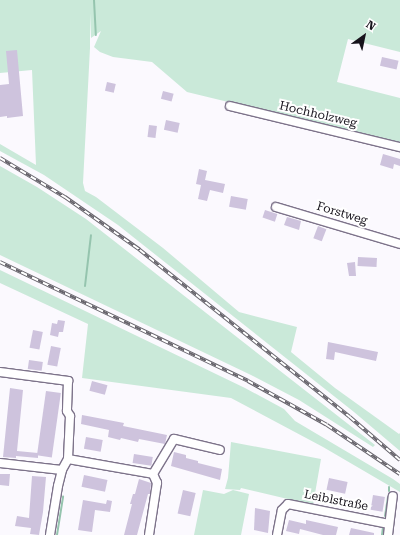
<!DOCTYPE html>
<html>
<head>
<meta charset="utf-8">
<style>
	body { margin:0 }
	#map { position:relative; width:400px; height:535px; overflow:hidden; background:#fbf9fe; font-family:"Roboto Serif",serif }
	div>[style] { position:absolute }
	.green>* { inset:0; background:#cae9d9 }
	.stream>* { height:2px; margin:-1px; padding:0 1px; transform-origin:1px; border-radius:1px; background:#95c4ae }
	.building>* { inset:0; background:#cec3dd; transform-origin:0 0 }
	.roads { filter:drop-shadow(1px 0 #7d738a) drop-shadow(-1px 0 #7d738a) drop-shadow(0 1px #7d738a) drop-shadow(0 -1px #7d738a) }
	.minor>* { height:8px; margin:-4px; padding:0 4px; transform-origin:4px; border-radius:4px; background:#fff }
	.rail>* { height:3.5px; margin-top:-1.75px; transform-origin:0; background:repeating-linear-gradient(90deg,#fff 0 6px,#67646c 0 12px); box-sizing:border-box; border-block:1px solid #67646c }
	span { translate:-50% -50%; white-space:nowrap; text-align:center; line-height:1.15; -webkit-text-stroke:4px #fff; paint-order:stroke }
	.street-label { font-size:12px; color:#17131c }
	.north { position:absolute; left:344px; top:16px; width:40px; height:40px; -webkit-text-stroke:3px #fff; paint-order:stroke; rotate:33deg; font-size:11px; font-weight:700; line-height:16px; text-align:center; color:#17131c }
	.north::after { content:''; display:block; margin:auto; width:14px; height:18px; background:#17131c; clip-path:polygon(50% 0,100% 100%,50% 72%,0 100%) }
</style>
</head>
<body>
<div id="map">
	<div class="green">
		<div style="clip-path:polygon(0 0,400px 0,400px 52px,348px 39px,337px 82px,400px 98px,400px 144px,187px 92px,152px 62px,113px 57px,100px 52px,94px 47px,101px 31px,91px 38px,90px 13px,90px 48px,83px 183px,85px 191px,96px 197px,163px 248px,239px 312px,297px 327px,291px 352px,335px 388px,399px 434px,400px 433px,400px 451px,354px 412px,118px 225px,44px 175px,0 151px,0 144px,36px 165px,32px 70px,0 73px)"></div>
		<div style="clip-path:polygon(0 166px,37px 187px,86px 219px,375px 445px,373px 447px,299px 400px,251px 375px,0 255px)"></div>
		<div style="clip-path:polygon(0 270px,245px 388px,284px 409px,295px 421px,393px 479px,400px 484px,400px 492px,323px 447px,231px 398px,82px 378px,88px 324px,0 283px)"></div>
		<div style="clip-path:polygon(231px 442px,321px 459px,313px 505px,241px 488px,240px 490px,225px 489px,228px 478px)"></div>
		<div style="clip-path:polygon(203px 490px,224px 494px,233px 490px,249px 494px,241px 535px,194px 535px)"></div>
	</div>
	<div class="stream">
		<div style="left:94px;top:0;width:35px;rotate:87deg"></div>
		<div style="left:85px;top:286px;width:51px;rotate:-83.3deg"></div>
		<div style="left:389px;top:491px;width:4px;rotate:-90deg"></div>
		<div style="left:385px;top:516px;width:19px;rotate:-81deg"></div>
		<div style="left:57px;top:535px;width:39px;rotate:-81deg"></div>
		<div style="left:382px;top:535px;width:8px;rotate:-83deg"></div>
	</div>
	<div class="building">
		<div style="clip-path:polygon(17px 50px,23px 116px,7px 118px,7px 116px,0 117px,0 85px,9px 84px,6px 51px)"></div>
		<div style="left:382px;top:57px;width:17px;height:9px;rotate:13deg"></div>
		<div style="left:107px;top:82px;width:9px;height:9px;rotate:13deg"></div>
		<div style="left:163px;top:91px;width:11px;height:8px;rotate:15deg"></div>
		<div style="left:166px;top:120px;width:14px;height:10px;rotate:12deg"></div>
		<div style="left:149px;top:125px;width:8px;height:12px;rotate:7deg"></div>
		<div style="clip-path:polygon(383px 154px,400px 159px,400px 166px,394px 164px,393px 169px,380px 165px)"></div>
		<div style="clip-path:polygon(199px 169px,207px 171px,205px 180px,225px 184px,223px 193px,210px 190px,207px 201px,198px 199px,201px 185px,196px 184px)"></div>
		<div style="left:231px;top:196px;width:17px;height:11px;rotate:10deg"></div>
		<div style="left:265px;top:210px;width:13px;height:8px;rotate:18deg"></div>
		<div style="clip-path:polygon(287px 217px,301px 221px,299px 230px,284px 225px)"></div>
		<div style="left:318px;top:226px;width:9px;height:13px;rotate:21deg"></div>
		<div style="left:358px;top:257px;width:19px;height:9px;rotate:3deg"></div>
		<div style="clip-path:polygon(355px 262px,356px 276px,349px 276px,347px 263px)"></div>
		<div style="clip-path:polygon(58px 320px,65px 321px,63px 332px,59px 332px,58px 337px,50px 335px,52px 323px,57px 324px)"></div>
		<div style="left:33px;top:330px;width:10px;height:18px;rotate:11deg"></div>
		<div style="clip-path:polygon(328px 342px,378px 352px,376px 361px,335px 352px,334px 360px,326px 359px)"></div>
		<div style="left:51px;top:346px;width:10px;height:19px;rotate:11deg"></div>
		<div style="left:29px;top:360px;width:14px;height:9px;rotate:8deg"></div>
		<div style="left:92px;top:381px;width:16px;height:10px;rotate:15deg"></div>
		<div style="clip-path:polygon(10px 388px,23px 390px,17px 451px,38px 453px,38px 458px,16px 456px,16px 458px,3px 457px)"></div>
		<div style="left:46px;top:391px;width:15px;height:65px;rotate:8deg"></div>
		<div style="clip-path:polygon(82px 415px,124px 423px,123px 426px,167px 435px,165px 444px,139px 439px,138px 442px,121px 438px,120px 440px,108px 437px,109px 430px,81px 424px)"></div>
		<div style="left:86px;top:437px;width:17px;height:12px;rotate:10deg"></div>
		<div style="clip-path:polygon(174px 452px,186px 455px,186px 458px,198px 461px,198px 463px,222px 469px,220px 480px,171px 466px)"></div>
		<div style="left:134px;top:454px;width:19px;height:9px;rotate:9deg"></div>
		<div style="clip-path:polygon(0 474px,10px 474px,9px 486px,0 485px)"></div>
		<div style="left:84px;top:475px;width:24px;height:12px;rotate:12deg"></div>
		<div style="clip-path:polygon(32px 476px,46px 477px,43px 512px,39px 535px,30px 534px,31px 528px,15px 526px,17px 516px,29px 518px)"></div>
		<div style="left:329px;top:478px;width:19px;height:12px;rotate:12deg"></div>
		<div style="clip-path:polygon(139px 479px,151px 483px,150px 494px,148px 494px,137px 535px,124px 535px,132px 504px,130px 504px,133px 494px,135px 494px)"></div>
		<div style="left:183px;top:490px;width:13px;height:24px;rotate:13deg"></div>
		<div style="left:373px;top:495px;width:12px;height:15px;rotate:9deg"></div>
		<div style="clip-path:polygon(83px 500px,106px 504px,107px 500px,112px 501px,110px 512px,95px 510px,92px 532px,78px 530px)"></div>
		<div style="clip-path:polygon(255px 508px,270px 511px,268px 533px,254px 530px)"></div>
		<div style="clip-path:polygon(289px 520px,306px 524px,306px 520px,338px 527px,336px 535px,323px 535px,300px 529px,299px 534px,286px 531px)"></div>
		<div style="clip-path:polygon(351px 528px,374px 533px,374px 535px,349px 535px)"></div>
	</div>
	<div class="roads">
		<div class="minor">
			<div style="left:230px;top:106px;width:175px;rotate:13.6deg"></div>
			<div style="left:276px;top:207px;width:129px;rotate:16.6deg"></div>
			<div style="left:0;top:372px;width:69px;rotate:7.5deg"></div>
			<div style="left:68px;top:381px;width:30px;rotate:92deg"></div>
			<div style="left:67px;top:411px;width:6px;rotate:59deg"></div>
			<div style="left:70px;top:416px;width:43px;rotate:92.7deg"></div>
			<div style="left:68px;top:459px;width:13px;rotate:119deg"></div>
			<div style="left:62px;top:470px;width:16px;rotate:104deg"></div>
			<div style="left:58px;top:486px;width:50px;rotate:99.3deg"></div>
			<div style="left:68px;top:459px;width:86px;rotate:10deg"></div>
			<div style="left:153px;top:474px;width:41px;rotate:-59deg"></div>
			<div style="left:174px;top:439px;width:47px;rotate:13.4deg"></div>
			<div style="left:0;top:463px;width:62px;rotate:6.4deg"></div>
			<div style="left:149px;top:535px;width:53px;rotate:-81.3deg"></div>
			<div style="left:157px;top:483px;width:10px;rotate:-114deg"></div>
			<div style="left:277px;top:535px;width:25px;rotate:-79deg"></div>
			<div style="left:282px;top:510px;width:8px;rotate:-45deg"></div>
			<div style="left:288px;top:504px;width:103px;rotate:11.2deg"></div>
			<div style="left:388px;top:535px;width:39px;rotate:-83deg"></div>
		</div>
	</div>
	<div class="rail">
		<div style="left:0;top:158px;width:76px;rotate:31deg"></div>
		<div style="left:65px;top:197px;width:92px;rotate:35.2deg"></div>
		<div style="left:140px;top:250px;width:268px;rotate:38.5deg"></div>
		<div style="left:350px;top:417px;width:66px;rotate:40.7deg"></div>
		<div style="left:0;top:262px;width:275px;rotate:25.6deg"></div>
		<div style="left:248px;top:381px;width:90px;rotate:29.1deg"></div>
		<div style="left:327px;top:425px;width:88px;rotate:33.9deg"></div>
	</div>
	<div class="street-label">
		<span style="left:318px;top:115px;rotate:13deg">Hochholzweg</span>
		<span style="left:342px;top:214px;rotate:17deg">Forstweg</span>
		<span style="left:336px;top:501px;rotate:11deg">Leiblstraße</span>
	</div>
	<div class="north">N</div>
</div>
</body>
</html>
